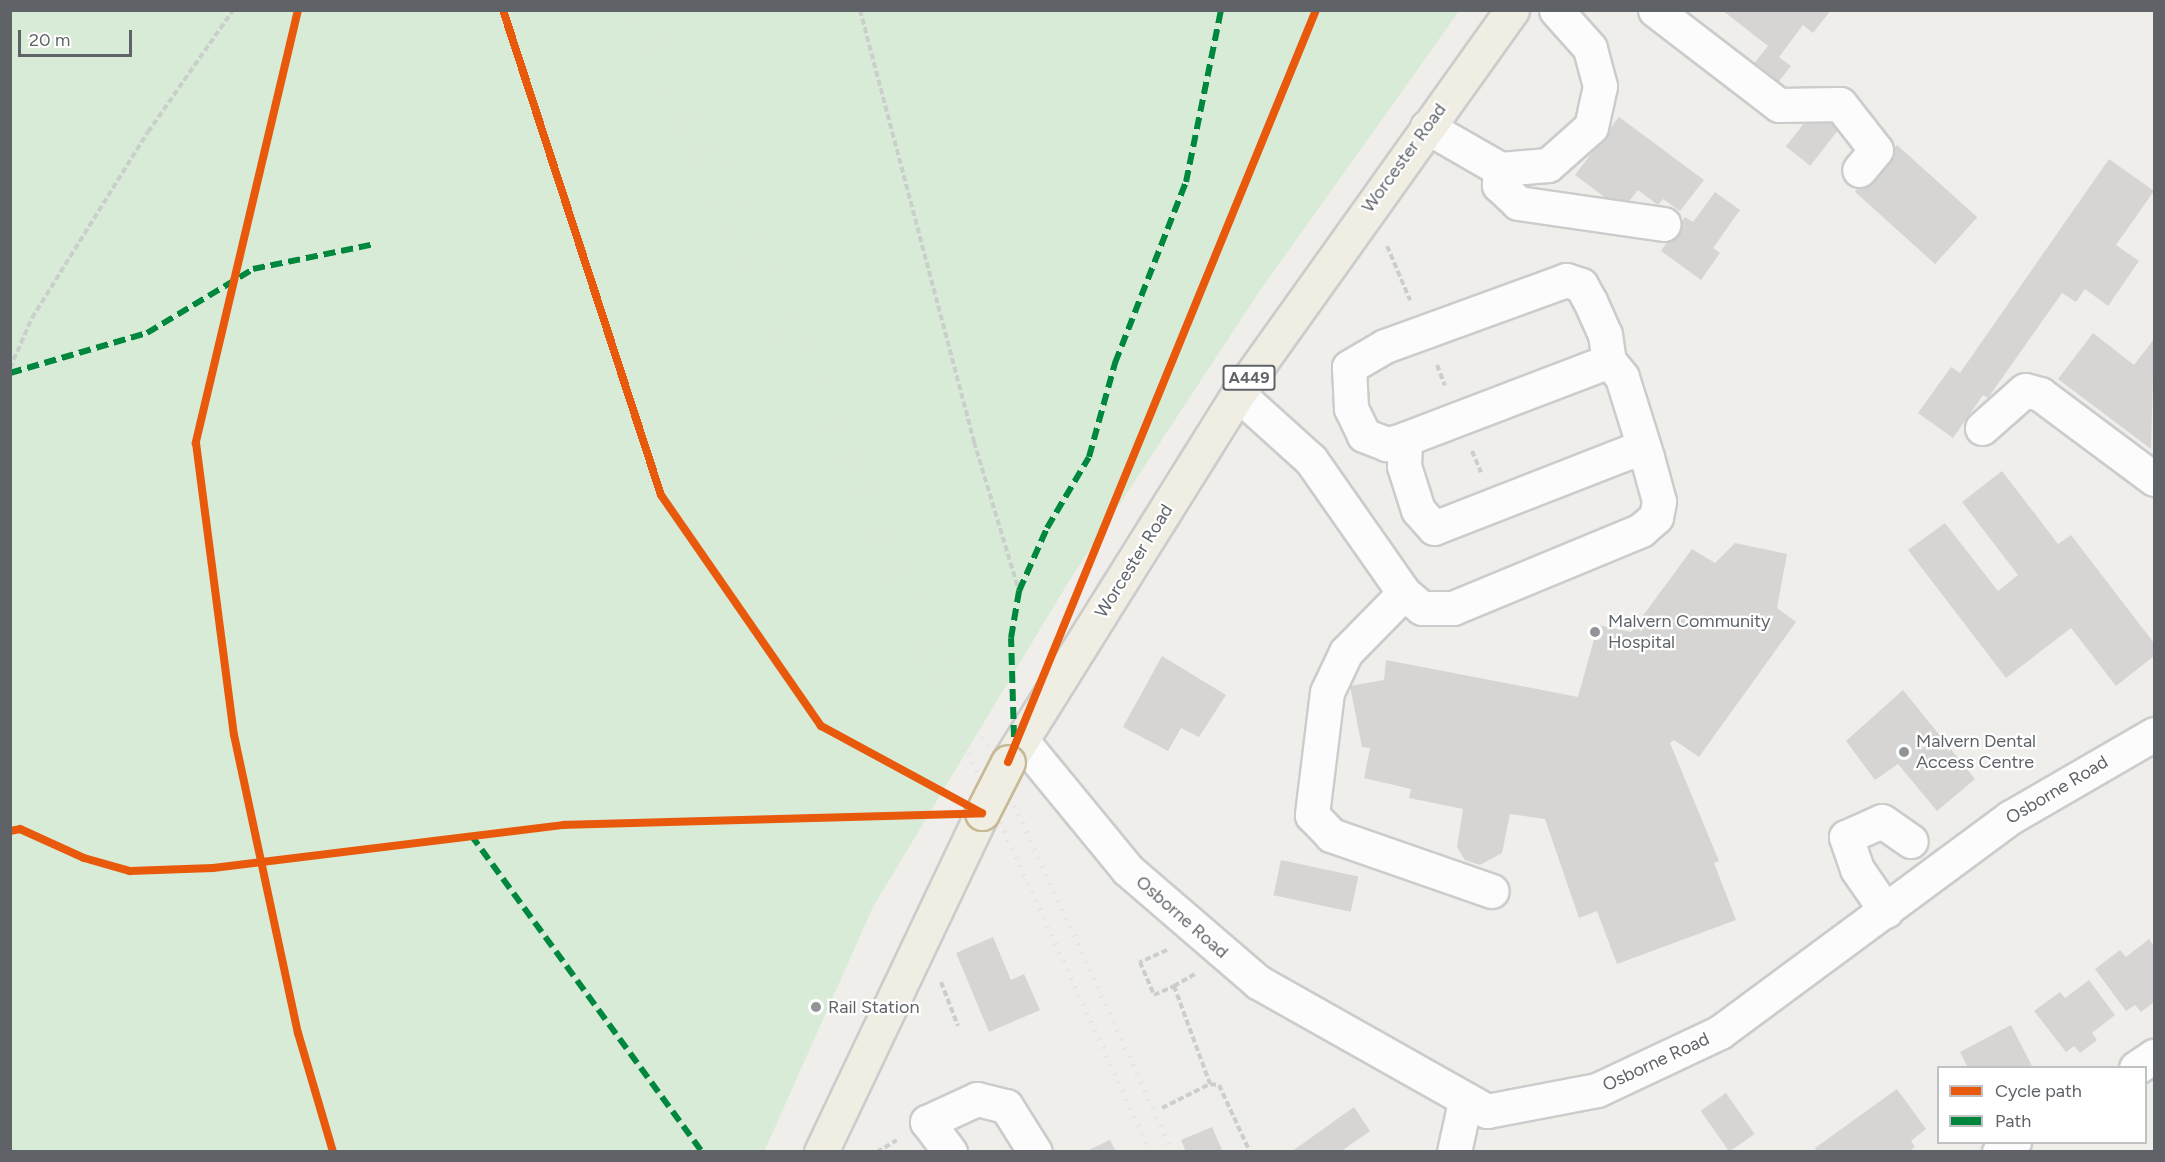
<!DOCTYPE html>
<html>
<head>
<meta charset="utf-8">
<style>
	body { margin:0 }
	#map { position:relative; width:2165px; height:1162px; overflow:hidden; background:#efeeea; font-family:Figtree,sans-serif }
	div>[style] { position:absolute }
	.green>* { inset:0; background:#d8ebd6 }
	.building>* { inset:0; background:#d6d5d3; transform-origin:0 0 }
	.path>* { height:4px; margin-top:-2px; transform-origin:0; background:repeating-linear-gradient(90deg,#cacfcc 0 6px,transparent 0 9px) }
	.roads { filter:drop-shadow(2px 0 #cbcccc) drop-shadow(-2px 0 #cbcccc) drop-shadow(0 2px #cbcccc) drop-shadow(0 -2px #cbcccc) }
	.minor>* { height:33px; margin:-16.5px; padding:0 16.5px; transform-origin:16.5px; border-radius:16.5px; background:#fdfcfc }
	.highway>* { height:33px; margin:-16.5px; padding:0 16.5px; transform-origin:16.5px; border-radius:16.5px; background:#f0ede3 }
	.rail>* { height:4.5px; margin-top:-2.25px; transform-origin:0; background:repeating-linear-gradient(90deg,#e4e4e4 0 1.5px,transparent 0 9.5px) }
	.bridges { filter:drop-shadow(2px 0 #c8b996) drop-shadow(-2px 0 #c8b996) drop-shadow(0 2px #c8b996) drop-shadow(0 -2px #c8b996) }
	.highway-bridge>* { height:33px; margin:-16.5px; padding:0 16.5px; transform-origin:16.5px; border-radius:16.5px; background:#f0ede3 }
	.quiet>* { height:6px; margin-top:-3px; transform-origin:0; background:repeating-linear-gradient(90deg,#00873e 0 12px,transparent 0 18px) }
	.cycleway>* { height:8px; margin:-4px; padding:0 4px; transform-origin:4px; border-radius:4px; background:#e8590c }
	.dots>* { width:16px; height:16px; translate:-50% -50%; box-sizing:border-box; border:3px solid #fff; border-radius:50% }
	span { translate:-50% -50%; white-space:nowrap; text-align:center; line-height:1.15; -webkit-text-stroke:4.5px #fff; paint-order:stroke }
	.shield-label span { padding:2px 4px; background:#fff; border:2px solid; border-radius:4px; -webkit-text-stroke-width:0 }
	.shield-label { font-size:16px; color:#5f6368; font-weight:700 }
	.street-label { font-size:18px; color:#5f6368 }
	.poi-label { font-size:18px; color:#5f6368 }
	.left { translate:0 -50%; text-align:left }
	.frame { position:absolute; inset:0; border:12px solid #5f6368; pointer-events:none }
	.legend { position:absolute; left:1937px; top:1066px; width:210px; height:78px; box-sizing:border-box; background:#fff; border:2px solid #bfc1c3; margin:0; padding:8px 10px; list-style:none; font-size:18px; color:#5f6368 }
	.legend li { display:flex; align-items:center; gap:12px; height:30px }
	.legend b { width:30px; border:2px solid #bfc1c3 }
	.scale { position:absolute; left:18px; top:30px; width:114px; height:27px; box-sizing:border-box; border:3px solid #5f6368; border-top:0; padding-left:8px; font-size:18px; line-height:21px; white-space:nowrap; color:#5f6368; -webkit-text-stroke:4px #fff; paint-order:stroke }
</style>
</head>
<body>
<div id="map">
	<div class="green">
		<div style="clip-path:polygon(10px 11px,11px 10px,1459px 11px,1257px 295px,1069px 581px,873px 907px,764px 1152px,11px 1151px)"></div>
	</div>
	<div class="building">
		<div style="clip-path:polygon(1722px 10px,1831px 10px,1813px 33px,1803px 25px,1779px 57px,1791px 66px,1772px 90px,1748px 71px,1768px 46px)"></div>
		<div style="left:1816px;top:108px;width:31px;height:49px;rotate:38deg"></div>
		<div style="clip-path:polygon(1619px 117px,1704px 180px,1680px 211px,1663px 199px,1658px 205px,1638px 190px,1622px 210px,1575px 175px)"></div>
		<div style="left:1897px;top:145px;width:108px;height:63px;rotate:42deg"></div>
		<div style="clip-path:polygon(2109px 159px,2154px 191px,2116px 245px,2139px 261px,2108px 306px,2085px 289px,2076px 302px,2062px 293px,1988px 398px,1983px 395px,1953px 438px,1918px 413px,1951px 367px,1960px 373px)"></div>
		<div style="clip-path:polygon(1715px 192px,1740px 210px,1713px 248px,1720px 253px,1701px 280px,1661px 251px,1685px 217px,1693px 222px)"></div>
		<div style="clip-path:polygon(2093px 333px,2134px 365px,2154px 339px,2151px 449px,2058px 379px)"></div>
		<div style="clip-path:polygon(2002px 471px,2058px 544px,2071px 535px,2154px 643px,2154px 656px,2116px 686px,2071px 628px,2006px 678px,1908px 550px,1945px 523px,1998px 591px,2018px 575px,1962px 502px)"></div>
		<div style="clip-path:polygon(1735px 543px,1787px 554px,1777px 608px,1796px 622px,1699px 757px,1674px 740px,1670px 743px,1719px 861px,1714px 863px,1736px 920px,1617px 964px,1597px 911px,1579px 918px,1545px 819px,1510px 814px,1502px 853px,1480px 865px,1465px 860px,1457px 847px,1463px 809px,1409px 798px,1411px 789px,1364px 778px,1370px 748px,1362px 747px,1350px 686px,1384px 680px,1386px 660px,1578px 697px,1598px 625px,1631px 632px,1692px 549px,1715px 563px)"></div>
		<div style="clip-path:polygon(1162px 656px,1226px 695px,1199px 737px,1181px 728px,1168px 751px,1123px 727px)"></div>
		<div style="clip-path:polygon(1903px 690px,1975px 779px,1937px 811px,1898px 764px,1875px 780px,1846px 741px)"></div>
		<div style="left:1281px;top:860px;width:79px;height:36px;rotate:12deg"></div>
		<div style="clip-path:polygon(993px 937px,1011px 980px,1024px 974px,1040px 1010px,989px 1032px,956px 953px)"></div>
		<div style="clip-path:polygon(2149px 939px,2154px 946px,2154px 1002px,2141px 1012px,2135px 1005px,2126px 1011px,2095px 969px,2120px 950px,2126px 957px)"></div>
		<div style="clip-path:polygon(2089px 980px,2115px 1015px,2092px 1033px,2097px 1040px,2080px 1053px,2074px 1046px,2066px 1052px,2034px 1011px,2060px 992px,2065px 998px)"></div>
		<div style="clip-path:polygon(2011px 1025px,2033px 1068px,1968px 1068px,1960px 1052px)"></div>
		<div style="clip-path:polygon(1897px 1089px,1926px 1129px,1911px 1141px,1915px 1147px,1908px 1152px,1817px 1152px,1815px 1148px)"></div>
		<div style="left:1726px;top:1093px;width:50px;height:31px;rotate:55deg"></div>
		<div style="clip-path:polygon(1354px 1107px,1370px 1131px,1340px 1152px,1291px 1152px)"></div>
		<div style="clip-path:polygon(1212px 1127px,1223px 1152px,1186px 1152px,1181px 1140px)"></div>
		<div style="clip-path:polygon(1110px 1140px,1116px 1152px,1085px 1152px)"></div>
	</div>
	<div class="path">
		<div style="left:860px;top:10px;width:447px;rotate:75.2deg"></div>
		<div style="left:974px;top:442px;width:156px;rotate:73.2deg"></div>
		<div style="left:1387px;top:246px;width:59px;rotate:66.9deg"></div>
		<div style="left:1437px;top:365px;width:22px;rotate:69deg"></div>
		<div style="left:10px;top:368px;width:55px;rotate:-66.3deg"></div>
		<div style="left:32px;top:318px;width:219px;rotate:-58.1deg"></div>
		<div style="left:148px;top:132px;width:149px;rotate:-55.1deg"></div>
		<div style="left:1472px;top:451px;width:23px;rotate:67deg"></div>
		<div style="left:1167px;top:950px;width:30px;rotate:156deg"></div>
		<div style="left:1140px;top:962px;width:36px;rotate:67deg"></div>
		<div style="left:1154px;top:995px;width:22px;rotate:-24deg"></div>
		<div style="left:1174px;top:986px;width:104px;rotate:69.8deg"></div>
		<div style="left:1210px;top:1084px;width:9px;rotate:6deg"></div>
		<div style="left:1219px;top:1085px;width:74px;rotate:65.2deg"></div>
		<div style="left:941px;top:982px;width:47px;rotate:68.9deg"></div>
		<div style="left:1174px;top:986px;width:24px;rotate:-30deg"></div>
		<div style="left:1162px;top:1108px;width:54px;rotate:-26.6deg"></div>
		<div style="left:877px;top:1152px;width:23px;rotate:-31deg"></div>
	</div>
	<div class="roads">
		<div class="minor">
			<div style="left:1655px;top:10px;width:156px;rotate:37.5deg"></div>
			<div style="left:1779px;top:105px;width:61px;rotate:-0.9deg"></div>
			<div style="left:1840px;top:104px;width:58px;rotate:52deg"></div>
			<div style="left:1876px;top:150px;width:26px;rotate:130deg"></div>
			<div style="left:1427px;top:127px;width:84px;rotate:29.9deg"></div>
			<div style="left:1500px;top:169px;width:48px;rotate:-4.8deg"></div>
			<div style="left:1548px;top:165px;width:57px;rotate:-41.5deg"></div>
			<div style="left:1591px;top:127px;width:42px;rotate:-77.6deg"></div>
			<div style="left:1600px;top:86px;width:39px;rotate:-105deg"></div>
			<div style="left:1590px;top:48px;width:51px;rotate:-131.8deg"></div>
			<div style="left:1500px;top:169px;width:16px;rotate:94deg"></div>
			<div style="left:1499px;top:185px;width:26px;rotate:43deg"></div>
			<div style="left:1518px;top:203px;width:147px;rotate:8.2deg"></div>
			<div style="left:1238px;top:394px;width:98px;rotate:42.1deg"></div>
			<div style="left:1311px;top:460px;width:162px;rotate:55deg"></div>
			<div style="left:1404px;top:593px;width:23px;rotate:40deg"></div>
			<div style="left:1422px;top:608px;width:31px"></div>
			<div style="left:1453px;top:608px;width:204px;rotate:-22.5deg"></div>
			<div style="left:1641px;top:530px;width:20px;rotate:-41deg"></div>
			<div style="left:1656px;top:517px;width:16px;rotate:-79deg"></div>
			<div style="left:1659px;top:501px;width:46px;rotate:-105.3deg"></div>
			<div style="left:1647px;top:457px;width:84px;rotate:-107.4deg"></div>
			<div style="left:1622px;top:377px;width:21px;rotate:-129deg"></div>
			<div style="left:1609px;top:361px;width:218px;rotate:159.1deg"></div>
			<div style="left:1405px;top:439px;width:27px;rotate:92deg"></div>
			<div style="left:1404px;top:466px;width:46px;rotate:72.3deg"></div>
			<div style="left:1418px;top:510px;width:24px;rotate:48deg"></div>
			<div style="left:1434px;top:528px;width:212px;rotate:-21.3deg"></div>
			<div style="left:1632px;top:451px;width:16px;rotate:22deg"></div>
			<div style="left:1982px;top:428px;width:57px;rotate:-41.5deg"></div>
			<div style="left:2025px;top:390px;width:16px;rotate:15deg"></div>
			<div style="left:2040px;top:394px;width:142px;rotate:36.7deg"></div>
			<div style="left:1405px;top:439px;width:19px;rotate:164deg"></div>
			<div style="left:1387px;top:444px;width:25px;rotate:-159deg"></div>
			<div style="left:1364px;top:435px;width:30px;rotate:-116deg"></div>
			<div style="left:1351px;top:408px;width:41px;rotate:-92.8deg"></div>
			<div style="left:1349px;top:367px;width:42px;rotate:-30.3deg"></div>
			<div style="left:1385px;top:346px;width:193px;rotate:-20deg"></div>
			<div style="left:1566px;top:280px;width:16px;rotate:18deg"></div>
			<div style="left:1581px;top:285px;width:18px;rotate:61deg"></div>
			<div style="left:1590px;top:301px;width:36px;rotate:66deg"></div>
			<div style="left:1605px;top:334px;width:27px;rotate:82deg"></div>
			<div style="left:1404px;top:593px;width:83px;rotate:134.5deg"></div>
			<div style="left:1346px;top:652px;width:44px;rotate:115.4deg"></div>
			<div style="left:1327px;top:692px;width:124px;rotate:97deg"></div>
			<div style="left:1312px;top:815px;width:28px;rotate:46deg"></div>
			<div style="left:1331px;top:835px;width:170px;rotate:19.2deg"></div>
			<div style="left:1022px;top:741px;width:167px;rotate:50.6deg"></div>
			<div style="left:1128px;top:870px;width:172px;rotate:40.7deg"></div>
			<div style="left:1258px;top:982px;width:263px;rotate:29.4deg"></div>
			<div style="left:1487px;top:1111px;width:112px;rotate:-10.8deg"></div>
			<div style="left:1597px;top:1090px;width:136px;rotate:-25.2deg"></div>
			<div style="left:1720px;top:1032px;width:362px;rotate:-36.5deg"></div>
			<div style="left:2011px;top:817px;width:165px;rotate:-30.1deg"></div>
			<div style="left:1886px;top:911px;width:51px;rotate:-124.6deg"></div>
			<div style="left:1857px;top:869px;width:34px;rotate:-109deg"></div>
			<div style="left:1846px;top:837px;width:39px;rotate:-24deg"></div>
			<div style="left:1882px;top:821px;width:35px;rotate:35deg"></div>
			<div style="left:2136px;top:1068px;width:22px;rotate:-34deg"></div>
			<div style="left:950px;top:1152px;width:38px;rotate:-127deg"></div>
			<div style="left:927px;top:1122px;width:55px;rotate:-24.7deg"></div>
			<div style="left:977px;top:1099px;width:30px;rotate:14deg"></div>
			<div style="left:1006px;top:1106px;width:54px;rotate:57.8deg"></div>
			<div style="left:1454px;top:1152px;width:51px;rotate:-77.6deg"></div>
			<div style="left:1999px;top:1152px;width:18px;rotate:-34deg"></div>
		</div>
		<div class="highway">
			<div style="left:1008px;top:762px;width:434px;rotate:-58deg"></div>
			<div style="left:1238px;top:394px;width:472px;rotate:-54.5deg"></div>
			<div style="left:821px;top:1152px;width:375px;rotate:-64.6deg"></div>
		</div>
	</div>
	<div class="rail">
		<div style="left:629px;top:10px;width:1256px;rotate:65.44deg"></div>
		<div style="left:652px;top:10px;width:1255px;rotate:65.48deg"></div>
	</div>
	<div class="bridges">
		<div class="highway-bridge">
			<div style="left:982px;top:813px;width:57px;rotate:-63deg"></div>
		</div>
	</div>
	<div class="quiet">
		<div style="left:10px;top:373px;width:143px;rotate:-16.3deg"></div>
		<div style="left:147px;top:333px;width:124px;rotate:-31.1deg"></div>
		<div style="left:253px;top:269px;width:125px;rotate:-11.6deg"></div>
		<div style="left:1014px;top:737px;width:99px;rotate:-91.7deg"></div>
		<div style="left:1011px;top:638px;width:48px;rotate:-80.3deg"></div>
		<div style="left:1019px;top:591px;width:69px;rotate:-66deg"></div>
		<div style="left:1047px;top:528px;width:82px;rotate:-59.4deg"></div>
		<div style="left:1089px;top:457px;width:98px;rotate:-74.5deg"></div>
		<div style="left:1115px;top:363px;width:194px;rotate:-68.6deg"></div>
		<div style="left:1186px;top:182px;width:176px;rotate:-78.5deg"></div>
		<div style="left:471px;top:835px;width:392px;rotate:53.9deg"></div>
	</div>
	<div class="cycleway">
		<div style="left:298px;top:10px;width:445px;rotate:103.3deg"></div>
		<div style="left:196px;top:443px;width:294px;rotate:82.6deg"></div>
		<div style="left:234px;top:735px;width:305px;rotate:77.9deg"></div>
		<div style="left:298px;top:1033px;width:124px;rotate:73.6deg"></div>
		<div style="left:503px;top:10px;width:510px;rotate:71.96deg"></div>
		<div style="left:661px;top:495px;width:281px;rotate:55.3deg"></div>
		<div style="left:821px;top:726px;width:183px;rotate:28.4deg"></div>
		<div style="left:1008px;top:762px;width:813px;rotate:-67.73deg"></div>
		<div style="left:10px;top:831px;width:10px;rotate:-11deg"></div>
		<div style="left:20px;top:829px;width:70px;rotate:24.4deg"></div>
		<div style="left:84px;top:858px;width:48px;rotate:15.8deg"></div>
		<div style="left:130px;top:871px;width:83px;rotate:-2.1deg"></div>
		<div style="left:213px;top:868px;width:354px;rotate:-7deg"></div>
		<div style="left:564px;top:825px;width:418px;rotate:-1.6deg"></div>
	</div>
	<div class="dots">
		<div style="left:1595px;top:632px;background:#919496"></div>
		<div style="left:1904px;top:752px;background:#919496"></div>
		<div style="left:816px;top:1007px;background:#919496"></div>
	</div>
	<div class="shield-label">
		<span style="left:1249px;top:378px">A449</span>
	</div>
	<div class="street-label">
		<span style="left:1404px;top:158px;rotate:-54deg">Worcester Road</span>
		<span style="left:1134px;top:561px;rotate:-58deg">Worcester Road</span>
		<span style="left:2057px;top:790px;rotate:-31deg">Osborne Road</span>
		<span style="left:1182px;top:917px;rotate:41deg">Osborne Road</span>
		<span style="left:1656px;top:1062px;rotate:-25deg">Osborne Road</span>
	</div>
	<div class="poi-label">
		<span class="left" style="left:1608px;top:632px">Malvern Community<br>Hospital</span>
		<span class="left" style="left:1916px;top:752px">Malvern Dental<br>Access Centre</span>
		<span class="left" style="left:828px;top:1007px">Rail Station</span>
	</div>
	<div class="frame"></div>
	<ul class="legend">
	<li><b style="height:8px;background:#e8590c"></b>Cycle path</li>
	<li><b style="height:8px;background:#00873e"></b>Path</li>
	</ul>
	<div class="scale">20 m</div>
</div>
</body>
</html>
